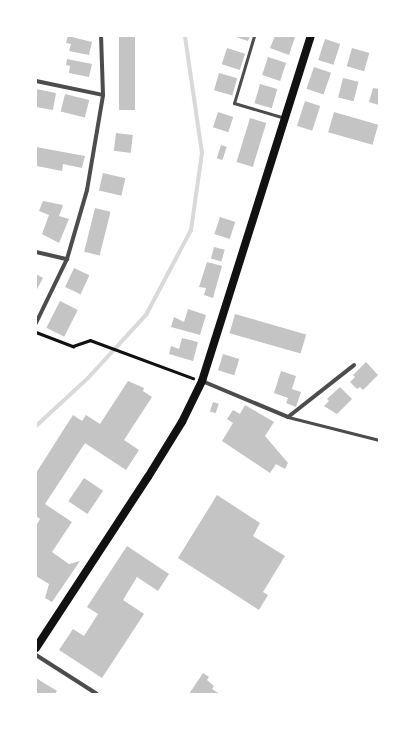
<!DOCTYPE html>
<html>
<head>
<meta charset="utf-8">
<style>
	body { margin:0 }
	#map { position:relative; width:415px; height:730px; overflow:hidden; background:#fff; font-family:"Zilla Slab",serif }
	div>[style] { position:absolute }
	.stream>* { height:4px; margin:-2px; padding:0 2px; transform-origin:2px; border-radius:2px; background:#d9d9d9 }
	.building>* { inset:0; background:#c4c4c4; transform-origin:0 0 }
	.path>* { height:2.5px; margin:-1.25px; padding:0 1.25px; transform-origin:1.25px; border-radius:1.25px; background:#111 }
	.service>* { height:3px; margin:-1.5px; padding:0 1.5px; transform-origin:1.5px; border-radius:1.5px; background:#4c4c4c }
	.minor>* { height:4px; margin:-2px; padding:0 2px; transform-origin:2px; border-radius:2px; background:#4c4c4c }
	.secondary>* { height:8px; margin:-4px; padding:0 4px; transform-origin:4px; border-radius:4px; background:#111 }
	span { translate:-50% -50%; white-space:nowrap; text-align:center; line-height:1.15; -webkit-text-stroke:3px #fff; paint-order:stroke }
	.frame { position:absolute; inset:0; border:37px solid #fff; pointer-events:none }
</style>
</head>
<body>
<div id="map">
	<div class="stream">
		<div style="left:36px;top:426px;width:71px;rotate:-42.7deg"></div>
		<div style="left:88px;top:378px;width:86px;rotate:-47.4deg"></div>
		<div style="left:146px;top:315px;width:96px;rotate:-62.1deg"></div>
		<div style="left:191px;top:230px;width:78px;rotate:-81.9deg"></div>
		<div style="left:202px;top:153px;width:118px;rotate:-98.3deg"></div>
	</div>
	<div class="building">
		<div style="clip-path:polygon(68px 36px,92px 42px,89px 55px,69px 51px,71px 44px,66px 43px)"></div>
		<div style="left:119px;top:36px;width:16px;height:74px"></div>
		<div style="clip-path:polygon(233px 36px,250px 36px,248px 41px)"></div>
		<div style="clip-path:polygon(275px 36px,295px 37px,289px 55px,270px 48px)"></div>
		<div style="left:325px;top:39px;width:16px;height:22px;rotate:18deg"></div>
		<div style="left:227px;top:48px;width:19px;height:17px;rotate:18deg"></div>
		<div style="left:352px;top:48px;width:18px;height:19px;rotate:16deg"></div>
		<div style="left:268px;top:57px;width:19px;height:19px;rotate:18deg"></div>
		<div style="clip-path:polygon(67px 59px,92px 64px,89px 77px,69px 73px,70px 66px,66px 65px)"></div>
		<div style="left:314px;top:67px;width:18px;height:23px;rotate:19deg"></div>
		<div style="left:219px;top:73px;width:19px;height:18px;rotate:16deg"></div>
		<div style="left:343px;top:78px;width:16px;height:20px;rotate:14deg"></div>
		<div style="left:260px;top:84px;width:18px;height:20px;rotate:16deg"></div>
		<div style="clip-path:polygon(373px 88px,379px 89px,379px 105px,369px 102px)"></div>
		<div style="clip-path:polygon(36px 89px,56px 93px,53px 110px,36px 107px)"></div>
		<div style="left:65px;top:94px;width:25px;height:18px;rotate:14deg"></div>
		<div style="left:305px;top:101px;width:16px;height:26px;rotate:18deg"></div>
		<div style="left:218px;top:112px;width:16px;height:16px;rotate:18deg"></div>
		<div style="left:334px;top:112px;width:46px;height:21px;rotate:16deg"></div>
		<div style="left:250px;top:118px;width:17px;height:46px;rotate:17deg"></div>
		<div style="left:116px;top:133px;width:17px;height:18px;rotate:7deg"></div>
		<div style="left:221px;top:145px;width:6px;height:14px;rotate:18deg"></div>
		<div style="clip-path:polygon(36px 147px,85px 156px,82px 168px,63px 164px,62px 171px,37px 166px)"></div>
		<div style="left:103px;top:173px;width:23px;height:18px;rotate:13deg"></div>
		<div style="clip-path:polygon(43px 201px,63px 205px,59px 216px,69px 219px,59px 243px,42px 234px,49px 215px,39px 211px)"></div>
		<div style="left:95px;top:208px;width:16px;height:45px;rotate:14deg"></div>
		<div style="left:220px;top:217px;width:16px;height:18px;rotate:18deg"></div>
		<div style="left:214px;top:247px;width:11px;height:12px;rotate:15deg"></div>
		<div style="clip-path:polygon(207px 262px,222px 266px,213px 298px,204px 295px,206px 288px,199px 287px)"></div>
		<div style="left:74px;top:268px;width:17px;height:21px;rotate:25deg"></div>
		<div style="clip-path:polygon(36px 274px,43px 278px,36px 291px)"></div>
		<div style="left:60px;top:301px;width:20px;height:30px;rotate:27deg"></div>
		<div style="clip-path:polygon(188px 309px,206px 315px,200px 335px,171px 327px,174px 317px,184px 322px)"></div>
		<div style="left:235px;top:314px;width:74px;height:20px;rotate:16deg"></div>
		<div style="clip-path:polygon(182px 338px,198px 342px,193px 361px,169px 354px,171px 346px,179px 349px)"></div>
		<div style="left:223px;top:354px;width:17px;height:17px;rotate:17deg"></div>
		<div style="clip-path:polygon(366px 362px,378px 375px,363px 390px,360px 387px,357px 389px,350px 382px,355px 377px,353px 375px)"></div>
		<div style="clip-path:polygon(281px 371px,296px 376px,292px 389px,301px 392px,296px 407px,286px 403px,288px 398px,274px 393px)"></div>
		<div style="clip-path:polygon(128px 381px,144px 388px,143px 391px,152px 397px,124px 440px,139px 450px,126px 470px,85px 443px,45px 504px,72px 522px,52px 552px,69px 564px,80px 561px,52px 602px,45px 598px,49px 584px,36px 576px,36px 526px,40px 519px,36px 516px,36px 473px,73px 415px,82px 421px,86px 415px,100px 424px)"></div>
		<div style="clip-path:polygon(340px 387px,352px 399px,337px 414px,324px 406px,329px 401px,327px 399px)"></div>
		<div style="left:213px;top:402px;width:6px;height:10px;rotate:18deg"></div>
		<div style="clip-path:polygon(245px 405px,274px 422px,265px 436px,288px 463px,285px 469px,276px 464px,270px 473px,222px 441px,233px 423px,227px 419px,233px 410px,240px 414px)"></div>
		<div style="left:84px;top:478px;width:23px;height:28px;rotate:34deg"></div>
		<div style="clip-path:polygon(217px 495px,260px 523px,253px 536px,285px 556px,263px 592px,268px 595px,259px 610px,178px 558px)"></div>
		<div style="clip-path:polygon(127px 546px,169px 574px,158px 591px,137px 577px,123px 600px,144px 614px,102px 678px,59px 650px,73px 629px,84px 636px,98px 614px,87px 607px)"></div>
		<div style="clip-path:polygon(203px 673px,209px 677px,207px 680px,214px 686px,212px 689px,220px 694px,189px 694px)"></div>
		<div style="clip-path:polygon(36px 678px,57px 691px,55px 694px,36px 694px)"></div>
	</div>
	<div class="path">
		<div style="left:36px;top:332px;width:40px;rotate:21deg"></div>
		<div style="left:73px;top:346px;width:18px;rotate:-19deg"></div>
		<div style="left:90px;top:340px;width:110px;rotate:20.3deg"></div>
	</div>
	<div class="service">
		<div style="left:254px;top:36px;width:70px;rotate:106.6deg"></div>
		<div style="left:234px;top:103px;width:53px;rotate:16.4deg"></div>
		<div style="left:288px;top:417px;width:94px;rotate:14.2deg"></div>
	</div>
	<div class="minor">
		<div style="left:36px;top:81px;width:68px;rotate:11.8deg"></div>
		<div style="left:36px;top:252px;width:32px;rotate:13deg"></div>
		<div style="left:36px;top:323px;width:71px;rotate:-64.2deg"></div>
		<div style="left:67px;top:259px;width:72px;rotate:-73.8deg"></div>
		<div style="left:87px;top:190px;width:96px;rotate:-80.4deg"></div>
		<div style="left:103px;top:95px;width:59px;rotate:-91.9deg"></div>
		<div style="left:202px;top:381px;width:93px;rotate:22.7deg"></div>
		<div style="left:288px;top:417px;width:84px;rotate:-38.2deg"></div>
		<div style="left:36px;top:655px;width:72px;rotate:32.6deg"></div>
	</div>
	<div class="secondary">
		<div style="left:36px;top:648px;width:204px;rotate:-56.8deg"></div>
		<div style="left:148px;top:477px;width:65px;rotate:-58.3deg"></div>
		<div style="left:182px;top:422px;width:46px;rotate:-64deg"></div>
		<div style="left:202px;top:381px;width:362px;rotate:-72.5deg"></div>
	</div>
	<div class="frame"></div>
</div>
</body>
</html>
